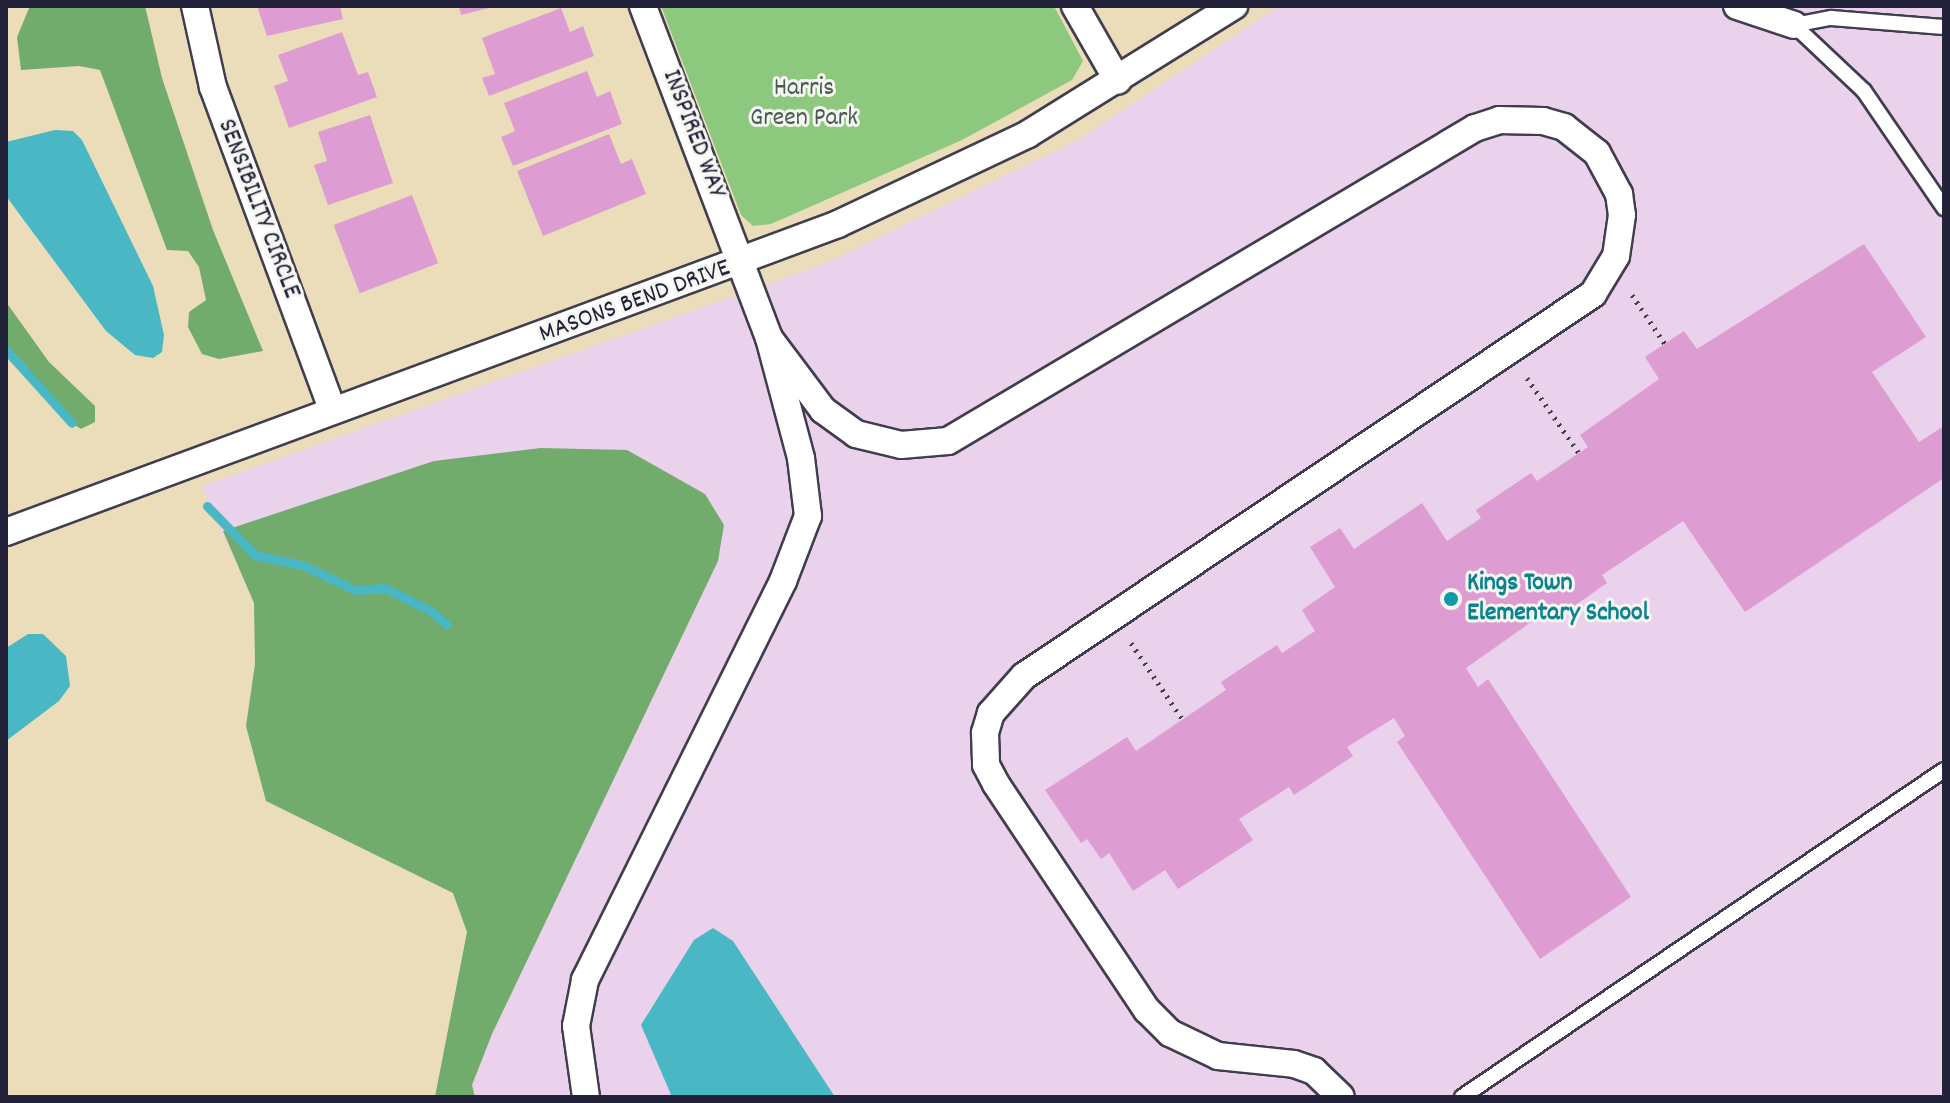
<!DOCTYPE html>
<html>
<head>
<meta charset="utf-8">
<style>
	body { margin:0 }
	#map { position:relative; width:1950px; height:1103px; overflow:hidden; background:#ebddba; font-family:Dekko,sans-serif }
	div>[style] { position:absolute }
	.built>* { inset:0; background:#ead1ec }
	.green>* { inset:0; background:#8cc87d }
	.forest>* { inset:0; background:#71ac6c }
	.water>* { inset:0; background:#4ab7c5 }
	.stream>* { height:9px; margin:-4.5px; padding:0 4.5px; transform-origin:4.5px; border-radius:4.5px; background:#4ab7c5 }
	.building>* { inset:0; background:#dd9dd2; transform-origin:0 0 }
	.path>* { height:5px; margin-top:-2.5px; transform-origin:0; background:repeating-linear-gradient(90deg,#403e4e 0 2px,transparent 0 8px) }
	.roads { filter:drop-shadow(2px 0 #403e4e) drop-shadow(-2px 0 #403e4e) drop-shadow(0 2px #403e4e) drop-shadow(0 -2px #403e4e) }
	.service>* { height:14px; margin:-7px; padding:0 7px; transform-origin:7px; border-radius:7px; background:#fff }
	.minor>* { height:26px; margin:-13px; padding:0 13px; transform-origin:13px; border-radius:13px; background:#fff }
	.dots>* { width:22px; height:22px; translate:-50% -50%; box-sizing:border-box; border:4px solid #f6f6f2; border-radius:50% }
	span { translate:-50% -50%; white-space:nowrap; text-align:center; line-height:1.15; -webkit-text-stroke:6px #f6f6f2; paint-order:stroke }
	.park-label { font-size:26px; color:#475c52 }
	.street-label { font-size:26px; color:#22223b }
	.culture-label { font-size:26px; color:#0d838f; font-weight:700 }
	.left { translate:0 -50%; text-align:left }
	.frame { position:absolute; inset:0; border:8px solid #22223b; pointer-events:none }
</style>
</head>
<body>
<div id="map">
	<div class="built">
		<div style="clip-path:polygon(1279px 6px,1944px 6px,1944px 1097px,435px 1097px,467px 932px,453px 893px,266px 801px,246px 726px,255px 664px,254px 603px,202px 486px,824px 264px,1078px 140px)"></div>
	</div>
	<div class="green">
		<div style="clip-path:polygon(661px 6px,1054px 6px,1083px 61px,1072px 80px,962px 140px,771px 224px,753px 226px,741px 215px)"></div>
	</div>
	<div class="forest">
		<div style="clip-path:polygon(30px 6px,145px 6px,162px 78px,213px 230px,263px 351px,219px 359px,202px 354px,188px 327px,189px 312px,206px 300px,199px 267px,188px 251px,167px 250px,100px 70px,79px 66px,21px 70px,17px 37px)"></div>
		<div style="clip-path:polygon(6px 302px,49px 362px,95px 406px,95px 422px,81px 429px,72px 423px,6px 350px)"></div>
		<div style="clip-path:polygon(541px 448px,627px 450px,705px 494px,724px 525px,718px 561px,492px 1034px,472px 1085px,475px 1097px,435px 1097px,467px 932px,453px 893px,266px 801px,246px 726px,255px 664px,254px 603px,223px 531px,434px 461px)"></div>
	</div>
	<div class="water">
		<div style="clip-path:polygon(55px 130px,73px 131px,82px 140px,153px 286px,164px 335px,162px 352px,153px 358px,135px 355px,106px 331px,6px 196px,6px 142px)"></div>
		<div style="clip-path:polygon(28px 634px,43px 634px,66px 656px,70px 686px,59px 701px,6px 741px,6px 648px)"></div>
		<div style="clip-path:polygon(713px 928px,733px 941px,835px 1097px,672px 1097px,641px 1025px,694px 940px)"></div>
	</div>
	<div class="stream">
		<div style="left:6px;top:350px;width:98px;rotate:47.9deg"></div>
		<div style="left:207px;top:506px;width:69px;rotate:45.6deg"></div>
		<div style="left:255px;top:555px;width:51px;rotate:12.4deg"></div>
		<div style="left:305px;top:566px;width:55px;rotate:25.6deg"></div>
		<div style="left:355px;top:590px;width:30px;rotate:-4deg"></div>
		<div style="left:385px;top:588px;width:51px;rotate:26.6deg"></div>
		<div style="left:431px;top:611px;width:21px;rotate:41deg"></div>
	</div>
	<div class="building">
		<div style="clip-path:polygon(257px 6px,340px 6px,343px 19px,267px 36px)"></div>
		<div style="clip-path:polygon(459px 6px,493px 6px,493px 7px,461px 15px)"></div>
		<div style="clip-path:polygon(561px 8px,570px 32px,583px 26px,594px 56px,489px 96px,482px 78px,495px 74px,482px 38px)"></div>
		<div style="clip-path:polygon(342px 32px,358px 75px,368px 72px,377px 97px,289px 128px,274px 86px,288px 81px,278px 55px)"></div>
		<div style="clip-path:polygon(587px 71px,597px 97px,610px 91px,622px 124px,513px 166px,501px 137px,515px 131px,504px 103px)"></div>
		<div style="clip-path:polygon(370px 115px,393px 183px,328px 205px,314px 165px,327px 161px,318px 132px)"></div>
		<div style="clip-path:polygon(609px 134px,621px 164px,632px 159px,646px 194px,543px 236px,517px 171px)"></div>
		<div style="left:412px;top:195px;width:73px;height:84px;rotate:69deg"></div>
		<div style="clip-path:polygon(1864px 244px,1926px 337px,1872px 372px,1919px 442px,1944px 426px,1944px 478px,1745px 612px,1683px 521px,1602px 575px,1607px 583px,1550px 623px,1544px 613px,1466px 668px,1478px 687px,1488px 679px,1631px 897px,1540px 959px,1397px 742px,1405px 736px,1394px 718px,1347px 747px,1353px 756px,1294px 795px,1289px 787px,1239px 819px,1253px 840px,1178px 889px,1165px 870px,1133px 891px,1109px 853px,1101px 859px,1087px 839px,1081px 843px,1045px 790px,1127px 737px,1136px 751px,1226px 690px,1221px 682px,1277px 645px,1282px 653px,1315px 631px,1302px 610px,1335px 587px,1310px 547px,1340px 528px,1354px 549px,1422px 503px,1447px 541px,1481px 518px,1476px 510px,1531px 473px,1537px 481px,1588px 447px,1580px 435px,1659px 379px,1645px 357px,1684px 331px,1697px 349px)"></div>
	</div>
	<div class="path">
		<div style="left:1632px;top:295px;width:59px;rotate:56deg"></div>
		<div style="left:1527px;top:378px;width:91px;rotate:55.3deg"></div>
		<div style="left:1131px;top:643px;width:93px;rotate:56deg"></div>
	</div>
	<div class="roads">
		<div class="service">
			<div style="left:1794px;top:25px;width:96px;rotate:43.3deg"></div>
			<div style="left:1864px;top:91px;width:142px;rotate:55.6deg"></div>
			<div style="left:1794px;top:25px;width:38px;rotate:-11deg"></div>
			<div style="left:1831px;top:18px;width:113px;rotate:4.6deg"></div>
			<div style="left:1462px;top:1097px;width:582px;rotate:-34.15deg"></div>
		</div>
		<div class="minor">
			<div style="left:195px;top:6px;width:83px;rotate:77.5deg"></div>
			<div style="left:213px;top:87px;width:342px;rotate:69.7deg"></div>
			<div style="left:1075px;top:6px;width:86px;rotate:60.2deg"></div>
			<div style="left:1737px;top:6px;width:60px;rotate:18.4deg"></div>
			<div style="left:769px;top:338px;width:90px;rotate:53.1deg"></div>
			<div style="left:823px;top:410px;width:41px;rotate:36deg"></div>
			<div style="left:856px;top:434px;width:46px;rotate:13.7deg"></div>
			<div style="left:901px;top:445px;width:47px;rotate:-4.9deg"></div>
			<div style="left:948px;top:441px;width:613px;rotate:-30.71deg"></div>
			<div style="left:1475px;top:128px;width:25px;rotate:-18deg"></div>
			<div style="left:1499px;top:120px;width:44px;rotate:1.3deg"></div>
			<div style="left:1543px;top:121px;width:22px;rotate:16deg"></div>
			<div style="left:1564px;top:127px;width:42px;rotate:38.2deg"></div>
			<div style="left:1597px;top:153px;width:47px;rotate:61.8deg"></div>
			<div style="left:1619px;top:194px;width:21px;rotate:82deg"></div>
			<div style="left:1622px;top:215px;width:41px;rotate:98.3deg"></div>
			<div style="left:1616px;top:256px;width:44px;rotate:121.2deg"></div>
			<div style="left:1593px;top:294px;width:685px;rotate:146.12deg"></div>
			<div style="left:1024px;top:676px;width:50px;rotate:131.7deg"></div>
			<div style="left:991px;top:713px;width:21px;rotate:107deg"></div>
			<div style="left:985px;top:733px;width:32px;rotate:88deg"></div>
			<div style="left:986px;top:765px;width:21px;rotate:62deg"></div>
			<div style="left:996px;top:784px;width:272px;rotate:56.3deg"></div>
			<div style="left:1147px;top:1010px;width:33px;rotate:45deg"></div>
			<div style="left:1170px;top:1033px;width:53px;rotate:25.6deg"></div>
			<div style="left:1218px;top:1056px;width:76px;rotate:6deg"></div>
			<div style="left:1294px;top:1064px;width:21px;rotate:19deg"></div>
			<div style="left:1314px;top:1071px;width:37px;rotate:44deg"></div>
			<div style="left:6px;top:532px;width:887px;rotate:-20.31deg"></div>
			<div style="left:838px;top:224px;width:210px;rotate:-25.3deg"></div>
			<div style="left:1028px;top:134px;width:243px;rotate:-31.9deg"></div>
			<div style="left:586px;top:1097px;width:72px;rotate:-98deg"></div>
			<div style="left:576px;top:1026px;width:47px;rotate:-78.9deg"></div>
			<div style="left:585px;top:980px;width:445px;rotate:-63.6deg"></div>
			<div style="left:783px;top:581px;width:70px;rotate:-69deg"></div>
			<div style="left:808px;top:516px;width:58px;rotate:-96.9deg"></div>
			<div style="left:801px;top:458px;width:124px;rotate:-104.9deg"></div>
			<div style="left:769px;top:338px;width:355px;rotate:-110.8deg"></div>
		</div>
	</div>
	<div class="dots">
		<div style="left:1451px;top:599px;background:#0f9aa8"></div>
	</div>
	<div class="park-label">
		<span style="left:804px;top:104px">Harris<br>Green Park</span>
	</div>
	<div class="street-label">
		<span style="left:693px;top:134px;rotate:69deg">INSPIRED WAY</span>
		<span style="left:258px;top:209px;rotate:69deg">SENSIBILITY CIRCLE</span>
		<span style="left:635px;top:302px;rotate:-20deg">MASONS BEND DRIVE</span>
	</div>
	<div class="culture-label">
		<span class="left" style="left:1467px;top:599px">Kings Town<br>Elementary School</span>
	</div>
	<div class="frame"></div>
</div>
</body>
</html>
